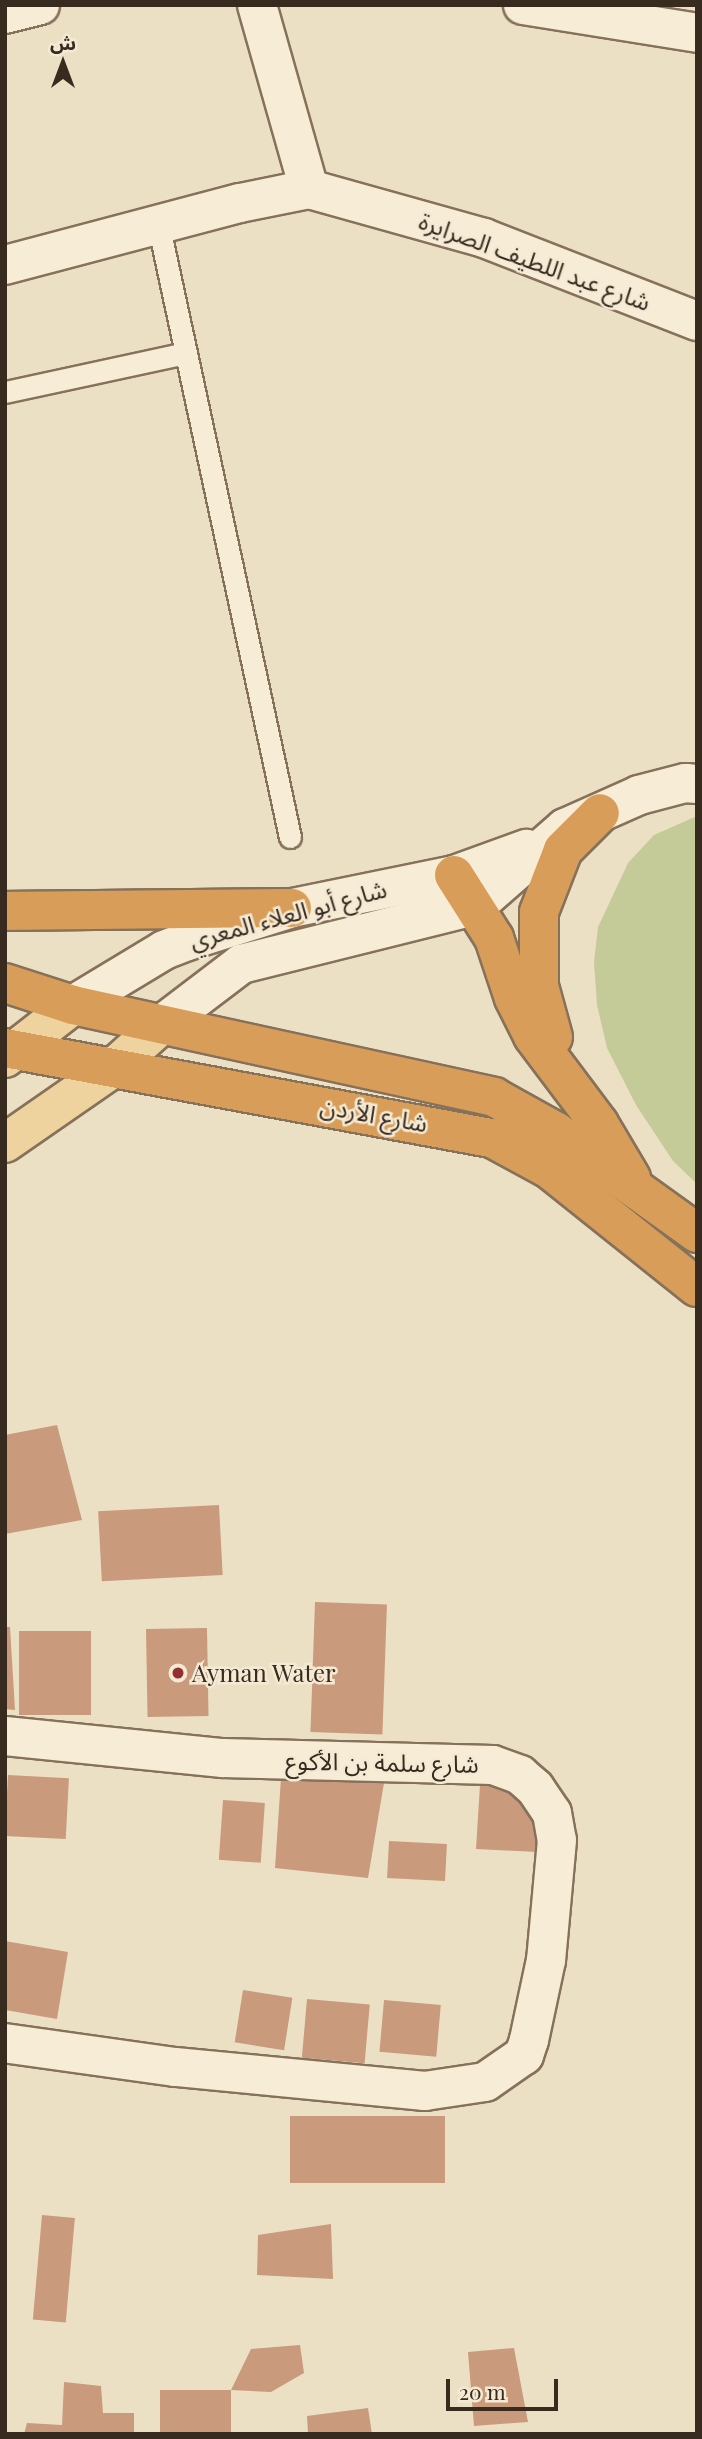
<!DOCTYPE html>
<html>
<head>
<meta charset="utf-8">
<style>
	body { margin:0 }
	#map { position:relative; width:702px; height:2439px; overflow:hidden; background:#ece0c4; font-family:"Playfair Display","Noto Sans Arabic",serif }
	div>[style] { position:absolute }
	.green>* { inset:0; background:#c5ca99 }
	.building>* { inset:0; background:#c99a7c; transform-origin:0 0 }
	.roads { filter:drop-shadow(2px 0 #86715b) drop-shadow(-2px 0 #86715b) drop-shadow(0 2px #86715b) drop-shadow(0 -2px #86715b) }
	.lane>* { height:21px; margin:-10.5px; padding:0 10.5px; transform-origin:10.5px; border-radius:10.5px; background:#f7edd7 }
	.street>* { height:38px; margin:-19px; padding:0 19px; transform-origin:19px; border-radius:19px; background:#f7edd7 }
	.secondary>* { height:38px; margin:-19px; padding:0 19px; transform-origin:19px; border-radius:19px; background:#f7edd7 }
	.primary>* { height:38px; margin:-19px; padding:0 19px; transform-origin:19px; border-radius:19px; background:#eed39e }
	.highway>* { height:38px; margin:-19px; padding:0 19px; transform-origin:19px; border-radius:19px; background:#d89e59 }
	.dots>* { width:19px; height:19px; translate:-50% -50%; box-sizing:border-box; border:4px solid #f4ead4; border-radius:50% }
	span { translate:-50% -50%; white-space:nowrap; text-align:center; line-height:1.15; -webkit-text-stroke:5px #f4ead4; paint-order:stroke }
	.street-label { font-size:24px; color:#372a1f }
	.poi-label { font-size:24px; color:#372a1f }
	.left { translate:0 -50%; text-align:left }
	.frame { position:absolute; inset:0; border:7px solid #372a1f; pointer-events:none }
	.north { position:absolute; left:28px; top:28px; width:70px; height:70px; -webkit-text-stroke:5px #f4ead4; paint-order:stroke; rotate:0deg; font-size:19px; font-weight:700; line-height:28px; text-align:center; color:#372a1f }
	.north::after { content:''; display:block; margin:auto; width:24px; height:32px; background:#372a1f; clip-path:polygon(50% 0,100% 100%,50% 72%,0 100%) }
	.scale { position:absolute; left:446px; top:2379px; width:112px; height:32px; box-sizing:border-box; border:4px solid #372a1f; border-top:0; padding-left:9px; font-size:21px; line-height:24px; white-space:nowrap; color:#372a1f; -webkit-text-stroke:5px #f4ead4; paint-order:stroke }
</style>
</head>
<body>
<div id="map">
	<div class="green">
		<div style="clip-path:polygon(697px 816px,697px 1184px,673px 1161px,636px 1105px,607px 1048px,597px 1005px,594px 962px,598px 927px,628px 863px,654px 835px)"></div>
	</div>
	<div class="building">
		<div style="clip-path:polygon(57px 1425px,82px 1520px,5px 1534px,5px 1435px)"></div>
		<div style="left:219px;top:1505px;width:70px;height:121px;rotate:87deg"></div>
		<div style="left:315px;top:1602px;width:72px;height:130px;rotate:2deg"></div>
		<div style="clip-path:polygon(5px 1627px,10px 1627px,15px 1710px,5px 1709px)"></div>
		<div style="left:207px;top:1628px;width:88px;height:61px;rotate:89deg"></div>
		<div style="left:91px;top:1631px;width:84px;height:72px;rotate:90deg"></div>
		<div style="left:8px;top:1775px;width:61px;height:61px;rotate:3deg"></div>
		<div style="clip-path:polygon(281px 1778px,384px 1783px,368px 1878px,275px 1868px)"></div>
		<div style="clip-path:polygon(480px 1785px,500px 1785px,530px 1800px,539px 1832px,537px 1852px,476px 1849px)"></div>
		<div style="left:223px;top:1800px;width:42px;height:60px;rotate:4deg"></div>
		<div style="left:389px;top:1841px;width:58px;height:37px;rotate:3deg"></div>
		<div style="clip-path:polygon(5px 1941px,68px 1952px,57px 2019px,5px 2010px)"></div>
		<div style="left:243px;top:1990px;width:50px;height:53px;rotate:9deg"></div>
		<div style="left:307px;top:1999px;width:63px;height:59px;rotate:5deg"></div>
		<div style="left:384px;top:2000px;width:57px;height:52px;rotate:5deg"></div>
		<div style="left:290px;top:2116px;width:155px;height:67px"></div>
		<div style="left:42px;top:2215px;width:33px;height:105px;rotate:5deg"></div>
		<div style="clip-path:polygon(331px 2224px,333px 2279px,257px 2275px,258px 2235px)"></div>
		<div style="clip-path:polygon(300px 2345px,304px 2373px,271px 2392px,231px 2390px,251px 2349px)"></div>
		<div style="clip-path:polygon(514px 2348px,528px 2422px,474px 2426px,468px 2352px)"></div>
		<div style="clip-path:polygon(64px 2382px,101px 2386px,103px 2413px,134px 2413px,134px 2434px,24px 2434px,27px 2423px,62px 2425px)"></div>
		<div style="left:160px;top:2390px;width:71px;height:44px"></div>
		<div style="clip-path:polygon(368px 2408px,372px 2434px,308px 2434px,307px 2416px)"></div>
	</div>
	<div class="roads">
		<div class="lane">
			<div style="left:158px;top:223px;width:628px;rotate:77.87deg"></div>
			<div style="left:5px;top:392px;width:185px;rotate:-12.2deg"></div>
		</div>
		<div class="street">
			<div style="left:257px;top:5px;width:191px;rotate:74.2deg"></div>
			<div style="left:523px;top:5px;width:176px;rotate:9.1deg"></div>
			<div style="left:5px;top:14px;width:36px;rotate:-14deg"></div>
			<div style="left:5px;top:265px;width:243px;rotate:-14.8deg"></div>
			<div style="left:240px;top:203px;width:70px;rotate:-11.5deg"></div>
			<div style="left:309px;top:189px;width:182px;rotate:15.6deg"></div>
			<div style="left:484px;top:238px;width:229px;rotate:21.3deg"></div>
			<div style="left:5px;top:1736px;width:219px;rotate:5.8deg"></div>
			<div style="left:223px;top:1758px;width:270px;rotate:1.5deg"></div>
			<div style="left:493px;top:1765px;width:29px;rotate:20deg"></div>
			<div style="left:520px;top:1775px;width:20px;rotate:41deg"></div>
			<div style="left:535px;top:1788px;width:30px;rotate:56deg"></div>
			<div style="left:552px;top:1813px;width:27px;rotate:80deg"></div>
			<div style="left:557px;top:1840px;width:121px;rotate:95.2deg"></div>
			<div style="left:546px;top:1960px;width:82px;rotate:102deg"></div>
			<div style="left:529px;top:2040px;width:16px;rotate:108deg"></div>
			<div style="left:524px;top:2055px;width:47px;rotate:145.3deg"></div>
			<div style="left:485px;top:2082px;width:61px;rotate:171.5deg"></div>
			<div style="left:425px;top:2091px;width:251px;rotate:-174.5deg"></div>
			<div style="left:175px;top:2067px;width:172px;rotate:-172deg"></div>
		</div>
		<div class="secondary">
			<div style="left:73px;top:1005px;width:106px;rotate:-31.1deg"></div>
			<div style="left:164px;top:950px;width:25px;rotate:-21deg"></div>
			<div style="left:187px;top:941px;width:110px;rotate:-17.4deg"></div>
			<div style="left:292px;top:908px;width:165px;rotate:-11.5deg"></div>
			<div style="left:454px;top:875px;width:77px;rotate:-19.9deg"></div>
			<div style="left:161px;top:1025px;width:101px;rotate:-37.3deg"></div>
			<div style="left:241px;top:964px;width:243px;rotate:-14deg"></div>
			<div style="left:477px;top:905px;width:117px;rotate:-41.2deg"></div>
			<div style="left:565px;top:828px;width:81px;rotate:-24deg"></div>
			<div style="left:639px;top:795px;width:48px;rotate:-14.6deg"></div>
			<div style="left:685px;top:783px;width:12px;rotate:5deg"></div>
		</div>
		<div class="primary">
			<div style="left:5px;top:1058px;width:86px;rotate:-37.9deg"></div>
			<div style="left:5px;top:1143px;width:130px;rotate:-34.7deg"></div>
			<div style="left:112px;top:1069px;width:66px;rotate:-41.9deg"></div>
		</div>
		<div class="highway">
			<div style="left:454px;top:875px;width:75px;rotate:57.6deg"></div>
			<div style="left:494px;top:938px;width:63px;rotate:71.6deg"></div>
			<div style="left:514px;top:998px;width:42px;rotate:63.4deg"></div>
			<div style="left:533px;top:1036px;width:110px;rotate:53.1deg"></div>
			<div style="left:599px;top:1124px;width:63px;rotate:59.3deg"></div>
			<div style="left:5px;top:911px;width:287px;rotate:-0.6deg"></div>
			<div style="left:5px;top:983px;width:71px;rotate:17.9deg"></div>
			<div style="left:73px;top:1005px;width:431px;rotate:12.3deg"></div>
			<div style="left:494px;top:1097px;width:70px;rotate:29.1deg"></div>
			<div style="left:555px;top:1131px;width:175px;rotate:35.7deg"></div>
			<div style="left:553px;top:1037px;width:53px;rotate:-105.4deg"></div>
			<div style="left:539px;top:986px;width:74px;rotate:-90deg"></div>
			<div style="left:539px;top:912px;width:66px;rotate:-68.8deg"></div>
			<div style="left:563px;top:850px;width:52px;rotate:-45deg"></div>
			<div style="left:5px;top:1048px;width:495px;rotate:10.5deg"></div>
			<div style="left:492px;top:1138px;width:65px;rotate:28.5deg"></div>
			<div style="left:549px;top:1169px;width:189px;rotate:38.6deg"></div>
		</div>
	</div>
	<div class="dots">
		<div style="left:178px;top:1673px;background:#932e31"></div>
	</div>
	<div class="street-label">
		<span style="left:535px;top:261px;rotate:20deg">شارع عبد اللطيف الصرايرة</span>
		<span style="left:288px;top:914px;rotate:-15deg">شارع أبو العلاء المعري</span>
		<span style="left:374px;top:1114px;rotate:10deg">شارع الأردن</span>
		<span style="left:382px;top:1762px;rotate:1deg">شارع سلمة بن الأكوع</span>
	</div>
	<div class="poi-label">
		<span class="left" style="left:192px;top:1673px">Ayman Water</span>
	</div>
	<div class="frame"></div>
	<div class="north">ش</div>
	<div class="scale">20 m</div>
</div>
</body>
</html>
